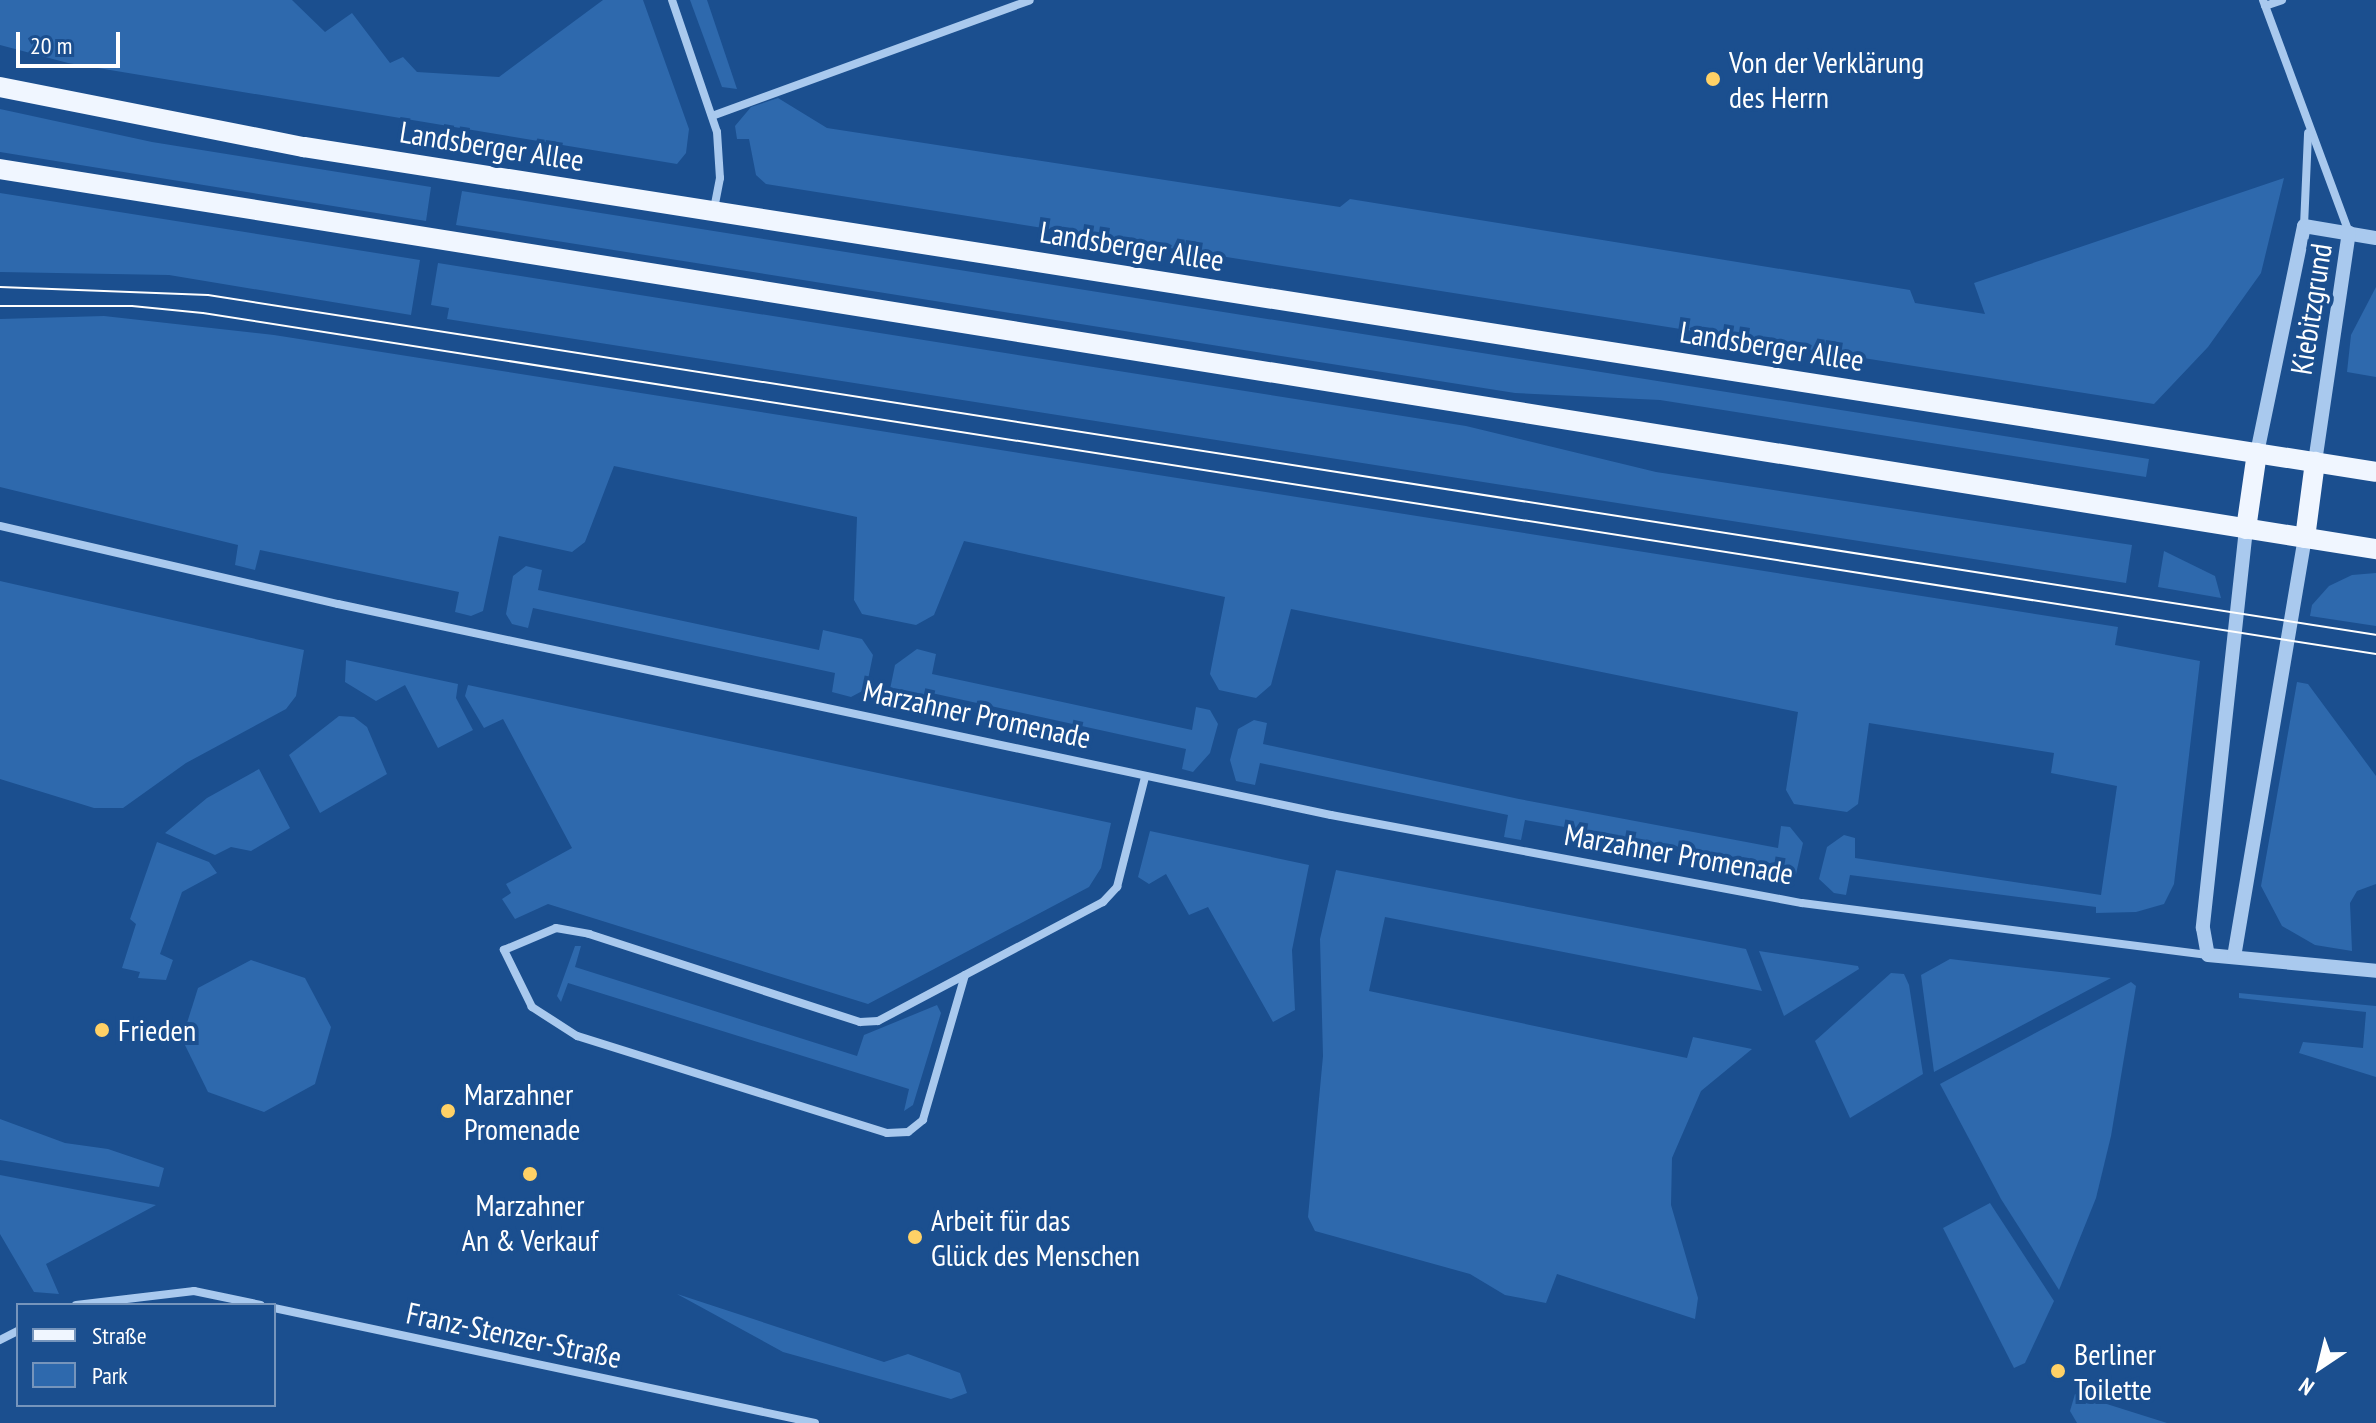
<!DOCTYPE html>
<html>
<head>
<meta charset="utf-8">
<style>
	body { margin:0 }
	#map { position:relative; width:2376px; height:1423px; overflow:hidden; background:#1b4f8f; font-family:"PT Sans Narrow",sans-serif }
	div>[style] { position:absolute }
	.green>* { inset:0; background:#2e69ad }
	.minor>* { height:8px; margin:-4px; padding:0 4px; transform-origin:4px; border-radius:4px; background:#a9c9ee }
	.tertiary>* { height:14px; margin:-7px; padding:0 7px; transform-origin:7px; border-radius:7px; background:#a9c9ee }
	.primary>* { height:20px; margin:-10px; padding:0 10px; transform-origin:10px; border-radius:10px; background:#f0f6ff }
	.tram>* { height:2px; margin:-1px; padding:0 1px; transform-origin:1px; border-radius:1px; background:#fff }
	.dots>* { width:22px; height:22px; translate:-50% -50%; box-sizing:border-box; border:4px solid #1b4f8f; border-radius:50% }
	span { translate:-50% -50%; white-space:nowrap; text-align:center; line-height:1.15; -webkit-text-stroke:8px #1b4f8f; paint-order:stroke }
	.poi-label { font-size:30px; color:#fff }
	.left { translate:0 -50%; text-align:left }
	.street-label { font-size:30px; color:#fff }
	.legend { position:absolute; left:16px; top:1303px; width:260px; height:104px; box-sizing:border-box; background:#1b4f8f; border:2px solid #7695bc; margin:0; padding:10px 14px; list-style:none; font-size:24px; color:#fff }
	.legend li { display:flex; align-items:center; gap:16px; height:40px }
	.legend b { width:40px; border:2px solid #7695bc }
	.north { position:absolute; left:2280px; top:1327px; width:80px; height:80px; -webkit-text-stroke:6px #1b4f8f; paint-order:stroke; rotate:215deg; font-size:22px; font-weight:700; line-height:32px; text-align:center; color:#fff }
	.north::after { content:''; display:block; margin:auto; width:28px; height:36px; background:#fff; clip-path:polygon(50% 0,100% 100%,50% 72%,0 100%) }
	.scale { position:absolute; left:16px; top:32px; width:104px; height:36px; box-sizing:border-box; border:4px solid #fff; border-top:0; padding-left:10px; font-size:24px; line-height:28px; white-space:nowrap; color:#fff; -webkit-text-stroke:6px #1b4f8f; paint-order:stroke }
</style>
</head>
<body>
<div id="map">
	<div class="green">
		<div style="clip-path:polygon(0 0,292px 0,325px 32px,352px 13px,390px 63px,403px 57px,417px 72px,499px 77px,603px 0,643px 0,689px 129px,686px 153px,677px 164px,68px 63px,0 45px)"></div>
		<div style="clip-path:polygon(690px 0,707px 0,737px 89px,722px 87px)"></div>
		<div style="clip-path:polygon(778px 98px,827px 128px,1340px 207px,1350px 199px,1910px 290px,1915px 303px,1985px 314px,1974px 283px,2284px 178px,2261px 273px,2208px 347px,2154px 404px,766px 184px,756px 175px,749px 139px,737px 139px,735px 126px,751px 107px)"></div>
		<div style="clip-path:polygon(0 109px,152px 142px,431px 187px,426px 221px,0 152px)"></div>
		<div style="clip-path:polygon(462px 191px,2149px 459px,2146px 477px,1660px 400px,1515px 393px,456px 225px)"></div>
		<div style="clip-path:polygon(0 193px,420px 260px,411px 315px,169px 275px,0 272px)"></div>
		<div style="clip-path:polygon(438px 263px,1466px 426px,1656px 472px,2132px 545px,2126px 583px,447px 319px,449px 308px,431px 305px)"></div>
		<div style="clip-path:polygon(2376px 287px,2376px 377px,2347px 372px,2351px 335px)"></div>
		<div style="clip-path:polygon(104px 316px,274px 335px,2118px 627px,2115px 645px,2200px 661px,2174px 884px,2164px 904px,2136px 912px,2096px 913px,2096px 907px,1850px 875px,1846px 895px,1834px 893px,1819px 879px,1827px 847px,1844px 835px,1855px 838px,1855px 858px,2101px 895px,2117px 786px,2051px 773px,2054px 753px,1869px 723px,1858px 804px,1847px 812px,1794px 804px,1786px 790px,1798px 712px,1291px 609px,1271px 685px,1256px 698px,1219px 690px,1210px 674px,1225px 597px,964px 541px,934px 615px,916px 625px,862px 614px,854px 600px,857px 517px,614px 466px,585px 542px,572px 552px,499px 536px,483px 611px,471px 616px,455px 612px,459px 592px,260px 550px,255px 570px,235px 565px,238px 545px,0 487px,0 319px)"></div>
		<div style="clip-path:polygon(2164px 551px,2215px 576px,2221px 598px,2158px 587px)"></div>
		<div style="clip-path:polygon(526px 566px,542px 570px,538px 590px,819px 650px,823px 630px,862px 639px,873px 655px,866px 689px,851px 697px,832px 692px,835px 673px,533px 608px,528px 628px,512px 624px,506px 614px,513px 576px)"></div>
		<div style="clip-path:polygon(2376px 573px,2376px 626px,2310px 616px,2312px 605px,2329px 586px,2352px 575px)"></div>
		<div style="clip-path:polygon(0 581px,304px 650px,296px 696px,286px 709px,186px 763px,123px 808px,94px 808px,0 779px)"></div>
		<div style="clip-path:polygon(917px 649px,936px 654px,932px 674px,1192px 730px,1196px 707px,1210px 710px,1218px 724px,1210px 753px,1193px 772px,1182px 769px,1186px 749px,927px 692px,922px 713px,897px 708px,889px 694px,895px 665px)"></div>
		<div style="clip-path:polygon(346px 660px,458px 684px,456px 698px,473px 730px,438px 748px,405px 685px,376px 701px,345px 682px)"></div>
		<div style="clip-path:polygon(2297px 682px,2308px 684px,2376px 776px,2376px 884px,2357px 891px,2350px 903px,2352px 951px,2315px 945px,2282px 926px,2261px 886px)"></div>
		<div style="clip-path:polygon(468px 685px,1111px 823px,1101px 868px,1089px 887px,868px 1004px,548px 904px,515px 919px,502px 899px,511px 893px,506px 884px,572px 848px,503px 719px,484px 728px,465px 696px)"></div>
		<div style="clip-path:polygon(339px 716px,354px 717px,367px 727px,387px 774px,320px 813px,289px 755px)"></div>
		<div style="clip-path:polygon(1254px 720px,1267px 723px,1263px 744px,1519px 799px,1778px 848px,1781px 826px,1790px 827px,1803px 843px,1796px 874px,1772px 884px,1774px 864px,1525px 820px,1521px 840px,1504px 837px,1508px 815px,1260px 763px,1255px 785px,1236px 781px,1230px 760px,1238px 729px)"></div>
		<div style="clip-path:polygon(259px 769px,290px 828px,251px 851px,231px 847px,215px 855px,165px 833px,207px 798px)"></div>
		<div style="clip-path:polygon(1150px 831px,1309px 865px,1292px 950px,1295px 1010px,1273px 1022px,1208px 907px,1189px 915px,1166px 874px,1149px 884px,1138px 877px)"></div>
		<div style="clip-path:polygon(157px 842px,209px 862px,217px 873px,182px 892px,160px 954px,173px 960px,166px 980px,138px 978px,140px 972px,122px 968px,136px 924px,130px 919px)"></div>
		<div style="clip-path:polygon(1336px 870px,1746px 949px,1762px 991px,1385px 917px,1369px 991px,1687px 1058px,1693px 1037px,1752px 1049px,1701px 1091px,1672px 1158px,1671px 1205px,1698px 1298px,1695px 1319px,1557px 1274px,1546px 1303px,1505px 1295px,1470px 1274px,1315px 1231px,1308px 1217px,1323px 1056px,1320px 939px)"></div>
		<div style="clip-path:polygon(575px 946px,581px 946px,575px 967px,857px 1056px,864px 1035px,937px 1005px,941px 1013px,913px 1105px,904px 1111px,909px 1089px,568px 983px,561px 1002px,557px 996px)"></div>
		<div style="clip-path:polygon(1759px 951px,1858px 966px,1859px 969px,1784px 1016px)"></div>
		<div style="clip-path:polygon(1950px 959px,2111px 978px,1934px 1072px,1921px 975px)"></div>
		<div style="clip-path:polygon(251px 960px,305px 978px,331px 1027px,315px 1084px,264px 1112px,208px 1092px,182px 1039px,198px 988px)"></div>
		<div style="clip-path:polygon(1891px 973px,1904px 974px,1909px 985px,1923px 1074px,1850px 1118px,1815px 1041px)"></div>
		<div style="clip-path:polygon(2131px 982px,2136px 986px,2111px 1136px,2096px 1198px,2059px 1290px,2001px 1199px,1940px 1084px)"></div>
		<div style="clip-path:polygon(2239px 993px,2376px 1006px,2376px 1077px,2299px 1053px,2303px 1042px,2363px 1048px,2366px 1012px,2239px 998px)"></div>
		<div style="clip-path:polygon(0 1119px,65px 1143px,108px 1149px,164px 1168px,159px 1187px,0 1160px)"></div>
		<div style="clip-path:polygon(0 1175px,156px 1205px,46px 1264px,59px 1294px,34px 1292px,0 1234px)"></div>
		<div style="clip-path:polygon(1990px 1203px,2054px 1301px,2025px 1363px,2014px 1368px,1943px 1228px)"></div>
		<div style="clip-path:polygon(677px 1294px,884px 1362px,908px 1354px,960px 1373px,967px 1393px,951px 1399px,783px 1352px)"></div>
		<div style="clip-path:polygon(2075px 1394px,2167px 1423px,2077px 1423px,2070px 1411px)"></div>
	</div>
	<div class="minor">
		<div style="left:672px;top:0;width:139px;rotate:71.2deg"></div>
		<div style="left:717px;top:132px;width:46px;rotate:86.3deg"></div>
		<div style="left:720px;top:178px;width:33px;rotate:101deg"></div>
		<div style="left:2263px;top:0;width:248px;rotate:69.7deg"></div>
		<div style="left:2265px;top:6px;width:18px;rotate:-19deg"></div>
		<div style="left:712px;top:116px;width:338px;rotate:-20deg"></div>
		<div style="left:2304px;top:226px;width:93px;rotate:-87.5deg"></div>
		<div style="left:0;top:526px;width:347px;rotate:13deg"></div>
		<div style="left:338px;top:604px;width:1015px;rotate:12deg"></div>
		<div style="left:1331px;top:815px;width:479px;rotate:10.6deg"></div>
		<div style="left:1802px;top:903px;width:409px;rotate:7.3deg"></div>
		<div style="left:965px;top:975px;width:151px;rotate:106.2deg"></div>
		<div style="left:923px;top:1120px;width:19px;rotate:141deg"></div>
		<div style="left:908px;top:1132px;width:21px;rotate:177deg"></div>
		<div style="left:887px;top:1133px;width:325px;rotate:-162.6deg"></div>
		<div style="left:577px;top:1036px;width:54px;rotate:-147.2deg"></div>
		<div style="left:532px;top:1007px;width:64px;rotate:-116.2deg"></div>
		<div style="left:504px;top:950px;width:56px;rotate:-22.9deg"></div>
		<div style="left:556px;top:928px;width:34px;rotate:10deg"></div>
		<div style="left:589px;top:934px;width:285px;rotate:18deg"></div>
		<div style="left:860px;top:1022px;width:18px;rotate:-3deg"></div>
		<div style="left:878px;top:1021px;width:255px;rotate:-27.9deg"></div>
		<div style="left:1103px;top:902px;width:21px;rotate:-47deg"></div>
		<div style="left:1117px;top:887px;width:114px;rotate:-75.7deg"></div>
		<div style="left:76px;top:1305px;width:119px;rotate:-6.8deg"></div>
		<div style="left:194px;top:1291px;width:68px;rotate:11.8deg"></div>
		<div style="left:274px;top:1308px;width:553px;rotate:12deg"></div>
		<div style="left:0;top:1340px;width:20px;rotate:-27deg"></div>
	</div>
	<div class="tertiary">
		<div style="left:2257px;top:453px;width:232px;rotate:-78.3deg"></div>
		<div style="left:2304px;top:226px;width:73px;rotate:9.5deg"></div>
		<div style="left:2315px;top:462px;width:232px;rotate:-81.6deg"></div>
		<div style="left:2246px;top:529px;width:401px;rotate:96.2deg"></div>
		<div style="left:2203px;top:928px;width:27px;rotate:80deg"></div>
		<div style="left:2208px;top:955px;width:169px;rotate:5.4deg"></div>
		<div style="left:2234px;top:957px;width:425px;rotate:-80.4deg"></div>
	</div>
	<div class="primary">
		<div style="left:0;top:87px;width:310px;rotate:11.2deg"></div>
		<div style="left:304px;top:147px;width:2097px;rotate:8.91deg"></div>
		<div style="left:0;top:169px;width:2406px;rotate:9.09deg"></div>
		<div style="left:2246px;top:529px;width:77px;rotate:-81.8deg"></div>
		<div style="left:2305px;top:538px;width:77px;rotate:-82.5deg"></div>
	</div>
	<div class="tram">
		<div style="left:0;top:287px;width:208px;rotate:2.2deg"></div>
		<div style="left:208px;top:295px;width:2194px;rotate:8.91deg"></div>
		<div style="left:0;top:306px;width:132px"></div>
		<div style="left:132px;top:306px;width:71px;rotate:5.6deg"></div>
		<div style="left:203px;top:313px;width:2200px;rotate:8.92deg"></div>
	</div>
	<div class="dots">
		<div style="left:1713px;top:79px;background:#ffd166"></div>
		<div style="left:102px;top:1030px;background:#ffd166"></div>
		<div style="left:448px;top:1111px;background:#ffd166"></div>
		<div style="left:530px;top:1174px;background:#ffd166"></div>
		<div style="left:915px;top:1237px;background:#ffd166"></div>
		<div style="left:2058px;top:1371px;background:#ffd166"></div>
	</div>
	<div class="poi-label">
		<span class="left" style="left:1729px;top:79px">Von der Verklärung<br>des Herrn</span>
		<span class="left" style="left:118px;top:1030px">Frieden</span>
		<span class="left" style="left:464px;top:1111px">Marzahner<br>Promenade</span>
		<span style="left:530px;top:1222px">Marzahner<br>An &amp; Verkauf</span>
		<span class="left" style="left:931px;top:1237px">Arbeit für das<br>Glück des Menschen</span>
		<span class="left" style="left:2074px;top:1371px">Berliner<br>Toilette</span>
	</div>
	<div class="street-label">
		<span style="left:492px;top:146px;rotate:9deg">Landsberger Allee</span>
		<span style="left:1132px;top:246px;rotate:9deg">Landsberger Allee</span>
		<span style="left:2311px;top:309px;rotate:-81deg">Kiebitzgrund</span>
		<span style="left:1772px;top:346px;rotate:9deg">Landsberger Allee</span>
		<span style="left:977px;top:714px;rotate:12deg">Marzahner Promenade</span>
		<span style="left:1679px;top:854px;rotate:10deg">Marzahner Promenade</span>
		<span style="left:514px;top:1335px;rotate:12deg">Franz-Stenzer-Straße</span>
	</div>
	<ul class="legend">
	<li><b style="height:10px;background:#f0f6ff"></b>Straße</li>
	<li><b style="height:22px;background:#2e69ad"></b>Park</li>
	</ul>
	<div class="north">N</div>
	<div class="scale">20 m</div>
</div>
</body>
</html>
